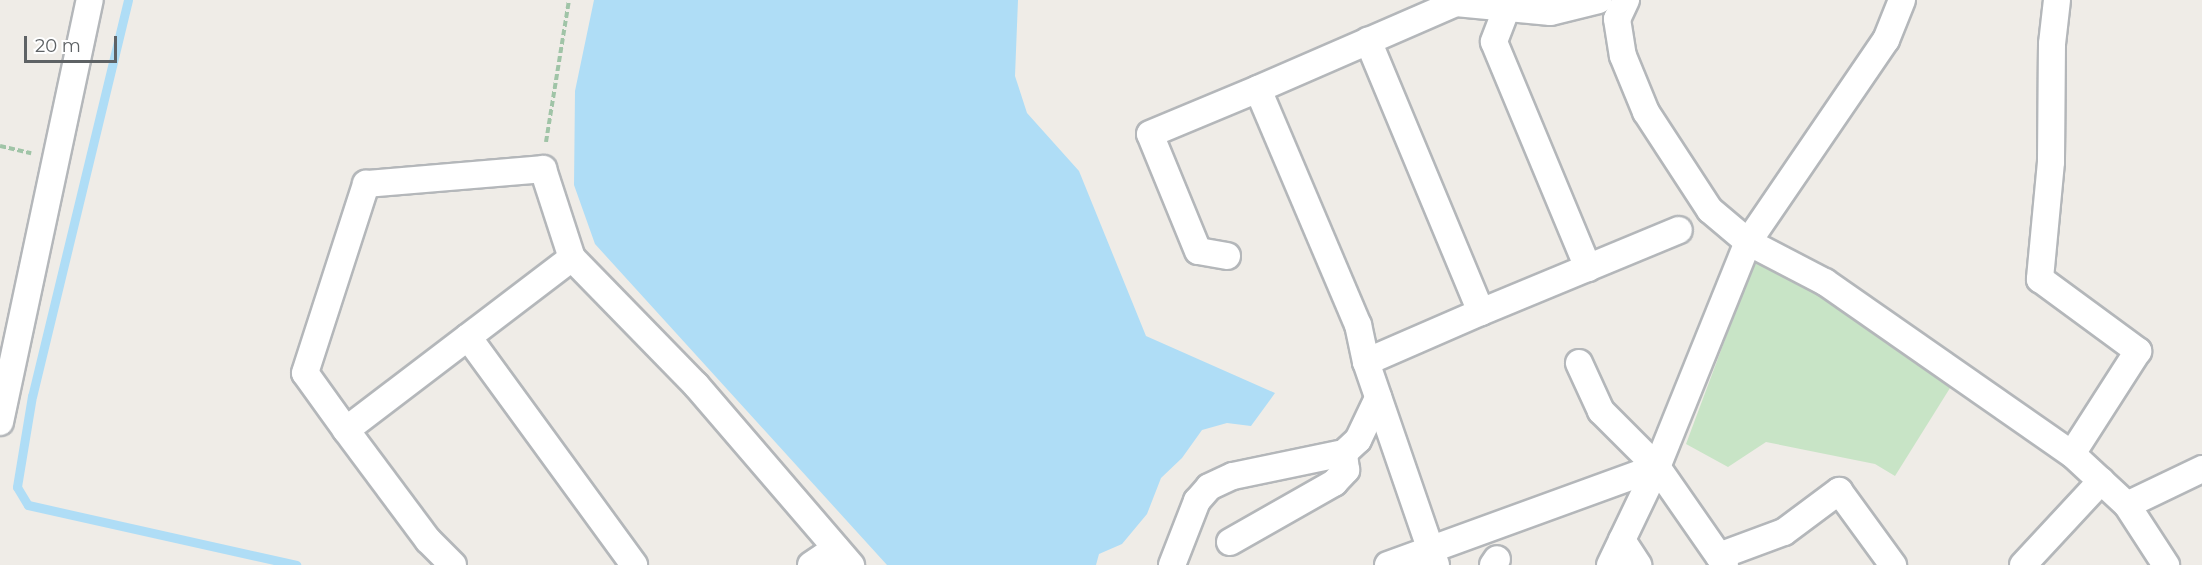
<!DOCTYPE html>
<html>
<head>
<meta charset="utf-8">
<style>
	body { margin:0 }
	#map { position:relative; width:2202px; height:565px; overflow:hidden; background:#efece7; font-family:Montserrat,sans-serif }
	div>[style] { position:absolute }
	.green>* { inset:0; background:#c8e4c6 }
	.water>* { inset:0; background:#afddf6 }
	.stream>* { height:9px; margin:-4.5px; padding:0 4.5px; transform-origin:4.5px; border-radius:4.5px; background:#afddf6 }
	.path>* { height:4px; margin-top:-2px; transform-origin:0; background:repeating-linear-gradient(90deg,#a0c4a7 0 6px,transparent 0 9px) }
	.roads { filter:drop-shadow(2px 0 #b4b7ba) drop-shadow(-2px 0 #b4b7ba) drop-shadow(0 2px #b4b7ba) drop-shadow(0 -2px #b4b7ba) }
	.minor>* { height:26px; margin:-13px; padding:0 13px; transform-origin:13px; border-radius:13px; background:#fff }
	span { translate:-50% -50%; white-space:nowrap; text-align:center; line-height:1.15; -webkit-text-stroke:4.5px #fff; paint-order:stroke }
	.scale { position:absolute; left:24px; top:36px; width:93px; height:27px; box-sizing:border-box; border:3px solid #5e6265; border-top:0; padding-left:8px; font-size:18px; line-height:21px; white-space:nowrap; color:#5e6265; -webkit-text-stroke:4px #fff; paint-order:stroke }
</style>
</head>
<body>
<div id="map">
	<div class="green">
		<div style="clip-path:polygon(1754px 262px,1817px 292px,1955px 380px,1895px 476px,1875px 464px,1766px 442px,1728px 467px,1686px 444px)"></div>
	</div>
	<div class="water">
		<div style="clip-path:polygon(594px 0,1018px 0,1015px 76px,1027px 113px,1079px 171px,1146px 336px,1275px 393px,1251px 426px,1227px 423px,1202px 430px,1182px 458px,1161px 478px,1147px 514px,1122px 544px,1099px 554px,1096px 565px,887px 565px,595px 244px,574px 185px,575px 91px)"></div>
	</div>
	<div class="stream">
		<div style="left:128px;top:0;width:407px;rotate:103.6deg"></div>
		<div style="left:32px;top:396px;width:92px;rotate:99.4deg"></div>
		<div style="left:17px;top:487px;width:21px;rotate:59deg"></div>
		<div style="left:28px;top:505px;width:275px;rotate:12.6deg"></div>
	</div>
	<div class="path">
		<div style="left:546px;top:142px;width:144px;rotate:-80.8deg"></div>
		<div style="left:0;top:146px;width:32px;rotate:13deg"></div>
	</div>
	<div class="roads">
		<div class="minor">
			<div style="left:1626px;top:0;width:21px;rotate:115deg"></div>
			<div style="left:1617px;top:19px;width:37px;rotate:81deg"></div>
			<div style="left:1623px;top:56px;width:61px;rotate:67.7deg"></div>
			<div style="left:1646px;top:112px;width:117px;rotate:56.9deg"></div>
			<div style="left:1710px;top:210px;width:50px;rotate:40.1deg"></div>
			<div style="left:1748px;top:242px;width:87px;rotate:27.5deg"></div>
			<div style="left:1825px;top:282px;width:301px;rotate:34.9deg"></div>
			<div style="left:2072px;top:454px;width:75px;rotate:42.8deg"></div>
			<div style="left:2127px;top:505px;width:72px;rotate:57deg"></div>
			<div style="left:2057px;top:0;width:44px;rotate:96.5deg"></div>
			<div style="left:2052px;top:44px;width:118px;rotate:90.5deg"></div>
			<div style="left:2051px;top:162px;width:118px;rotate:95.4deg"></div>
			<div style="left:2040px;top:279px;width:122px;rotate:36.3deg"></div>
			<div style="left:2138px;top:351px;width:122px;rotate:122.7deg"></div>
			<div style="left:1506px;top:10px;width:34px;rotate:111deg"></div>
			<div style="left:1494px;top:42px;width:245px;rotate:67.4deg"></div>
			<div style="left:1227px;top:256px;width:29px;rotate:-170deg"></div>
			<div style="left:1198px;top:251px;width:126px;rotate:-112.3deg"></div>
			<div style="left:1150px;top:134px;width:117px;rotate:-22.6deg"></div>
			<div style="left:1481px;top:312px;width:214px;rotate:-22.5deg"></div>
			<div style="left:468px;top:337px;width:282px;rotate:53.9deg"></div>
			<div style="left:1366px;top:362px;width:125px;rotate:-23.5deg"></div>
			<div style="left:1481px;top:312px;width:294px;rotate:-112.6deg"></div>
			<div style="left:1579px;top:363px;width:53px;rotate:65.4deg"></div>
			<div style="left:1601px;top:411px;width:79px;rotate:45deg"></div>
			<div style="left:1657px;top:467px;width:119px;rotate:55.2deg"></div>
			<div style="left:0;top:422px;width:431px;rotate:-78deg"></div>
			<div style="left:346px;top:430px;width:70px;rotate:-125.7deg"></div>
			<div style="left:305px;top:373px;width:199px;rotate:-72.1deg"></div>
			<div style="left:366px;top:184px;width:178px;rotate:-4.8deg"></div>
			<div style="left:543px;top:169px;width:94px;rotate:72deg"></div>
			<div style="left:572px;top:258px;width:177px;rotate:45.7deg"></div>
			<div style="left:696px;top:385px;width:238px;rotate:49.3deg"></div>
			<div style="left:2127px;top:505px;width:83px;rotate:-25.6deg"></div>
			<div style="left:1622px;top:540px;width:30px;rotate:57deg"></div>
			<div style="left:1230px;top:542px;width:120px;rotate:-29.6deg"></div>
			<div style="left:1334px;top:483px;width:18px;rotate:-47deg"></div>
			<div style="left:1346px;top:470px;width:17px;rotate:-97deg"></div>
			<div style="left:1719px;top:556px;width:69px;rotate:-20.3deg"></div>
			<div style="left:1784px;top:532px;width:69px;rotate:-36.7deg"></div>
			<div style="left:1839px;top:491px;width:92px;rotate:53.9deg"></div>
			<div style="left:453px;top:565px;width:35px;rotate:-135deg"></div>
			<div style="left:428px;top:540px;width:137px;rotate:-126.7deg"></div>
			<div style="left:346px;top:430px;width:284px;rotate:-37.3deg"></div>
			<div style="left:811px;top:565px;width:30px;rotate:-34deg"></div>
			<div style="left:1172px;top:565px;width:69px;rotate:-68.7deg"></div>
			<div style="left:1197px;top:501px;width:18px;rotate:-49deg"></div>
			<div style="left:1209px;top:487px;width:26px;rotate:-25deg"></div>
			<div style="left:1233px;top:476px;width:113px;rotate:-11.7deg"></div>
			<div style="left:1344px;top:453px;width:19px;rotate:-43deg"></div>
			<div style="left:1358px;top:440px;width:47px;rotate:-64.5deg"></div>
			<div style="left:1388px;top:565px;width:286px;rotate:-20deg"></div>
			<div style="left:1436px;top:565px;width:215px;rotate:-109deg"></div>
			<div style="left:1366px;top:362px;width:38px;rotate:-102deg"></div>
			<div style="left:1358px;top:325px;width:256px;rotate:-113deg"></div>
			<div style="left:1258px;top:89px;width:216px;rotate:-23.5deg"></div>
			<div style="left:1456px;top:3px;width:95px;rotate:5.4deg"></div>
			<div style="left:1551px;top:12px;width:49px;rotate:-14deg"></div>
			<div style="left:1493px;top:565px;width:7px;rotate:-56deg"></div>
			<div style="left:1610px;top:565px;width:109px;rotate:-64.4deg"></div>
			<div style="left:1657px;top:467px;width:243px;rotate:-68deg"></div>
			<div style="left:1748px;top:242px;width:245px;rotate:-55.7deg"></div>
			<div style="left:1886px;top:40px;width:43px;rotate:-68.2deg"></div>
			<div style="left:2023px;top:565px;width:115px;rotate:-47.1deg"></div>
		</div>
	</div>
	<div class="scale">20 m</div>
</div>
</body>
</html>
